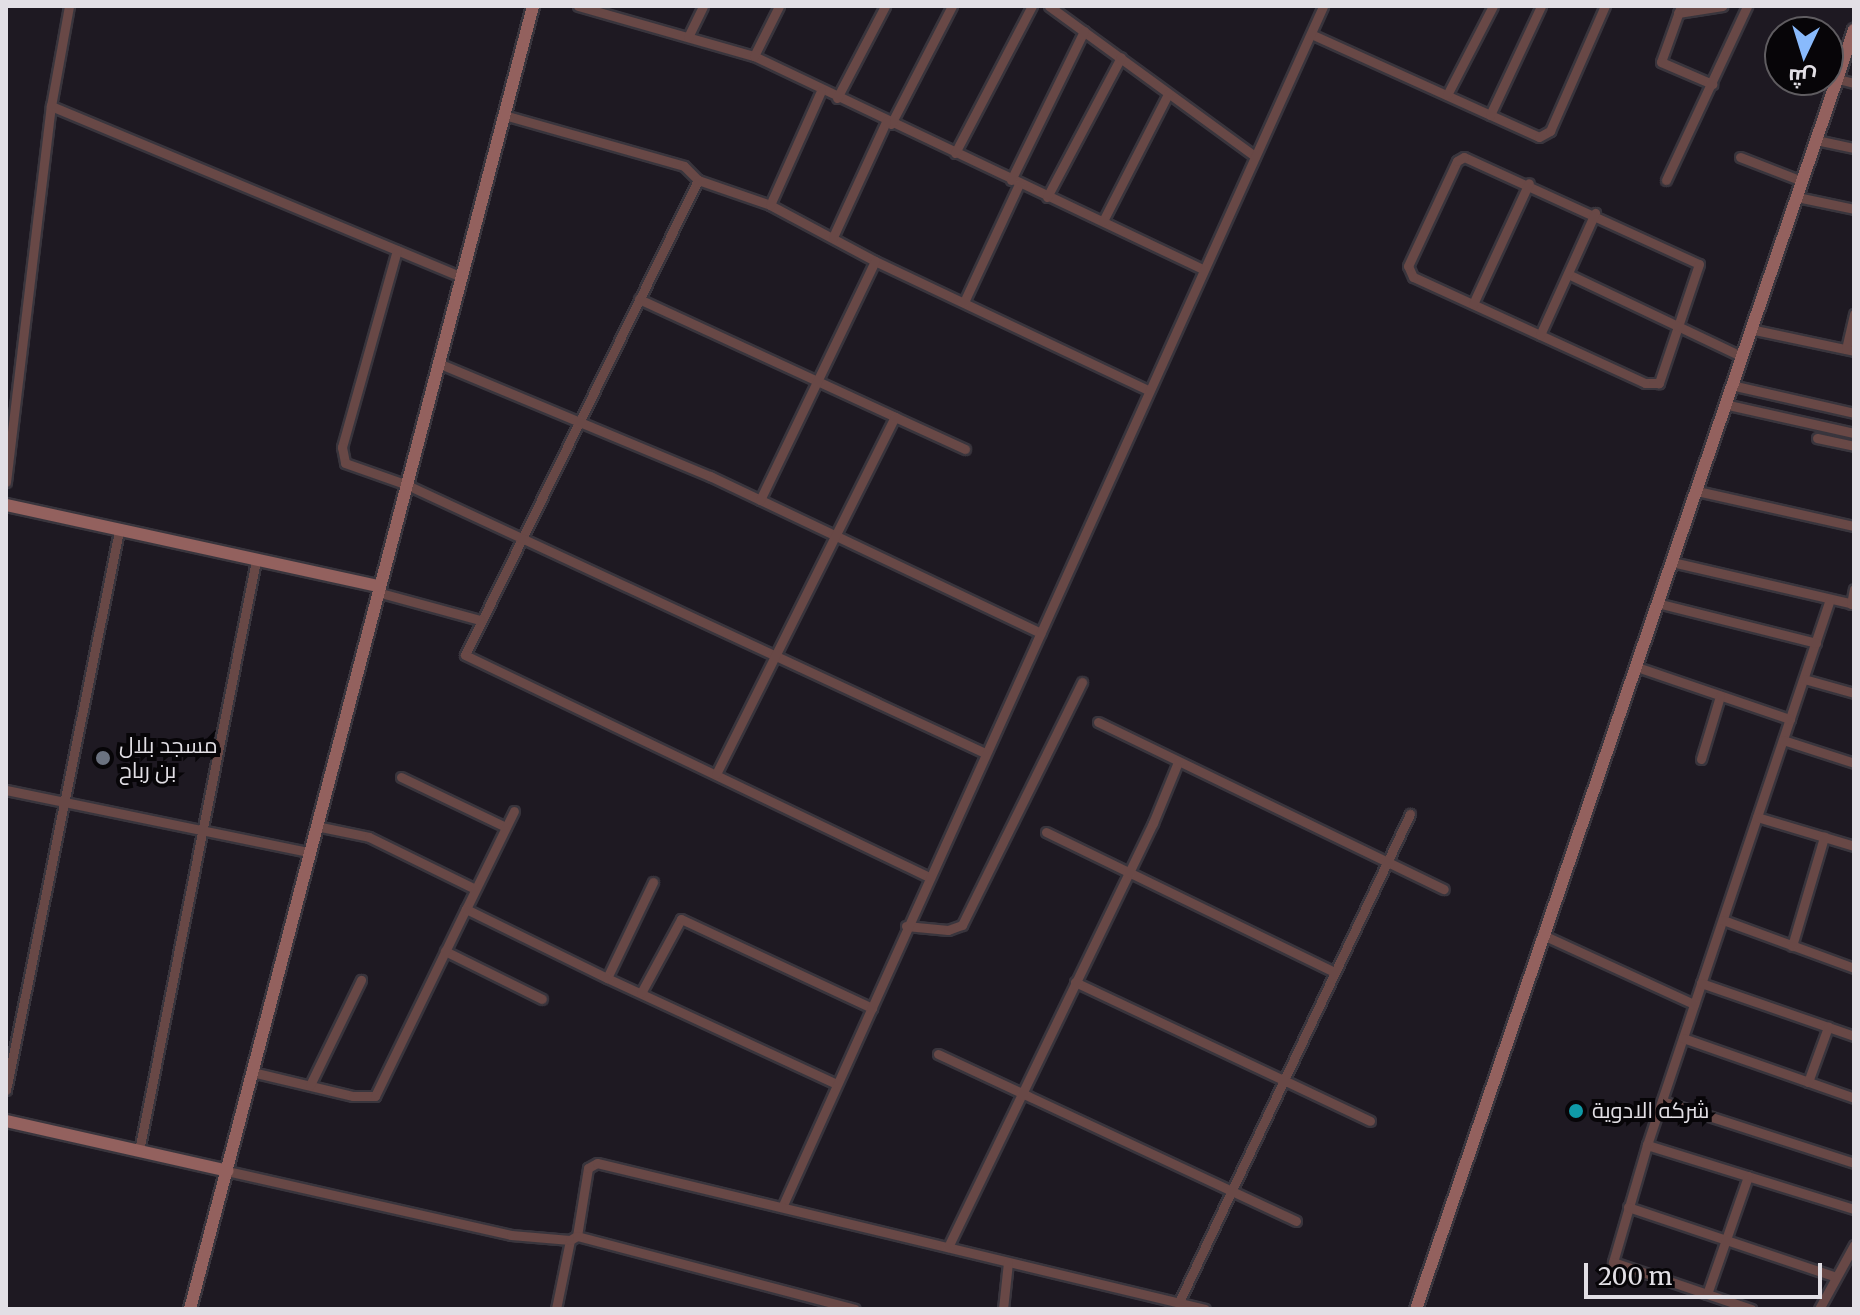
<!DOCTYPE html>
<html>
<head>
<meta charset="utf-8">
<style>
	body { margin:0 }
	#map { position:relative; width:1860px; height:1315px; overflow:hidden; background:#1e1922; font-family:Merriweather,Cairo,serif }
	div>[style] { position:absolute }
	.roads { filter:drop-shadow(2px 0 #39353d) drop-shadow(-2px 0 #39353d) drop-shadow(0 2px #39353d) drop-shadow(0 -2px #39353d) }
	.street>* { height:9px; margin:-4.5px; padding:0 4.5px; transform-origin:4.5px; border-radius:4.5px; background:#684846 }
	.secondary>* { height:12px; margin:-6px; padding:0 6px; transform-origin:6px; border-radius:6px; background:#93615e }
	.dots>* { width:22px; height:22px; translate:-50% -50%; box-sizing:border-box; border:4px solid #070508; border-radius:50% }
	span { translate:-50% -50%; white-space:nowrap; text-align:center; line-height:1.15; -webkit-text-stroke:8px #070508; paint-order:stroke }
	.poi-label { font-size:22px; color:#e2dfe5 }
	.left { translate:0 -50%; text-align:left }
	.frame { position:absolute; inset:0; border:8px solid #e2dfe5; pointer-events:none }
	.north { position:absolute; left:1764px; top:16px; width:80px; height:80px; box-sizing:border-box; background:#070508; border:2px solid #5f5c60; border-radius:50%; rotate:184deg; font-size:22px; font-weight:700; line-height:32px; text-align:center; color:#e2dfe5 }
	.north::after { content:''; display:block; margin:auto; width:28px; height:36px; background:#89bafc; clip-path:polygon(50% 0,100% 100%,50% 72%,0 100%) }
	.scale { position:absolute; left:1584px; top:1263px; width:238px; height:36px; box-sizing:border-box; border:4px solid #e2dfe5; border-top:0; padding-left:10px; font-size:24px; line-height:28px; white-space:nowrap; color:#e2dfe5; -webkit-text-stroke:6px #070508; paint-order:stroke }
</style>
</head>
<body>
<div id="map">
	<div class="roads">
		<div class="street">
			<div style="left:578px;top:6px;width:183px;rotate:15.9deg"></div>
			<div style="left:754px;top:56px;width:496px;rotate:25.4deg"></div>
			<div style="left:1049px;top:6px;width:255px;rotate:36.1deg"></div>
			<div style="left:1681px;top:6px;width:59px;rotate:109.7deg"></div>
			<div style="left:1661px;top:62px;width:56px;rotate:23.3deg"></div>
			<div style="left:1678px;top:13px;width:45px;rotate:-9deg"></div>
			<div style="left:1311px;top:34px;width:250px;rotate:24.3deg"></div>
			<div style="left:1539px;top:137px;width:13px;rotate:-29deg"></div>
			<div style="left:1550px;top:131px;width:137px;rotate:-66.3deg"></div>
			<div style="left:688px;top:37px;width:34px;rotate:-64deg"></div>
			<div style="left:754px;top:56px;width:56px;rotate:-63.4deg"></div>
			<div style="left:1838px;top:79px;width:16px;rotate:14deg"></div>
			<div style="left:1447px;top:95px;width:100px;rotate:-62.7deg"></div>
			<div style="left:837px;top:98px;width:104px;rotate:-62.4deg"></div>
			<div style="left:51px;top:106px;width:443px;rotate:22.6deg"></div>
			<div style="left:504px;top:115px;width:187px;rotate:15.8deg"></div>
			<div style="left:684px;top:166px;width:20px;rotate:45deg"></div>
			<div style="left:698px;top:180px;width:76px;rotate:19.1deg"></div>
			<div style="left:770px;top:205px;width:119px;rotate:28.1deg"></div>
			<div style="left:875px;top:261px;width:302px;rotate:25.3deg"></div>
			<div style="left:1490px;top:115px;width:120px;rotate:-64.9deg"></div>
			<div style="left:891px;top:124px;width:133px;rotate:-62.7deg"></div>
			<div style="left:1816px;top:140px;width:39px;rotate:12deg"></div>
			<div style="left:955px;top:153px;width:166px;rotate:-62.4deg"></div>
			<div style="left:1464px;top:157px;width:258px;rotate:24.5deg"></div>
			<div style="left:1699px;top:264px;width:126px;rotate:108.6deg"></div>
			<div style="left:1659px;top:383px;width:14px;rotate:180deg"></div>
			<div style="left:1645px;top:383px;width:255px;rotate:-155.4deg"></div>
			<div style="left:1413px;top:277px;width:12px;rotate:-114deg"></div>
			<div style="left:1408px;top:266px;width:116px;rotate:-65deg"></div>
			<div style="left:1457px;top:161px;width:8px;rotate:-30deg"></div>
			<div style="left:1740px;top:157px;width:66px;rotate:21.2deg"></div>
			<div style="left:698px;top:180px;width:529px;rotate:116.13deg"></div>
			<div style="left:465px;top:655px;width:514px;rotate:25.57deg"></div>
			<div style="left:1011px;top:180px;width:166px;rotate:-63.9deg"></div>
			<div style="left:1666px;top:180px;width:192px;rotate:-65deg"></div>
			<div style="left:1047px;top:197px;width:158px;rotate:-62.1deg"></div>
			<div style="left:1797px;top:197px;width:58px;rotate:11.9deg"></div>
			<div style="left:770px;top:205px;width:125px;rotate:-65.9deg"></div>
			<div style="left:1103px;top:221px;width:143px;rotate:-62.9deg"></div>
			<div style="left:833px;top:237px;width:127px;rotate:-65.3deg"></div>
			<div style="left:397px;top:250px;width:205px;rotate:105.6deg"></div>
			<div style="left:342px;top:447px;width:16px;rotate:79deg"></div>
			<div style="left:345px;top:463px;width:64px;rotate:19.3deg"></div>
			<div style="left:405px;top:484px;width:639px;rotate:24.88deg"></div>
			<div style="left:1568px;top:274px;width:191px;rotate:25.4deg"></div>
			<div style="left:639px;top:299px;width:282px;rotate:24.7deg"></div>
			<div style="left:964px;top:302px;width:130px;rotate:-65deg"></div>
			<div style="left:1473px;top:304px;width:133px;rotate:-65.2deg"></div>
			<div style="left:1750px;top:329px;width:106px;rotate:11.9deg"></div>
			<div style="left:1540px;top:335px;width:134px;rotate:-65.7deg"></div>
			<div style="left:1846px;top:349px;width:36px;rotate:-77deg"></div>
			<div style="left:438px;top:363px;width:295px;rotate:22.6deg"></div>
			<div style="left:710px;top:476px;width:366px;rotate:25.4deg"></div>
			<div style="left:1731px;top:385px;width:126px;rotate:12.8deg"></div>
			<div style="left:1724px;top:404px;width:133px;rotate:12.6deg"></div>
			<div style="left:1817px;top:438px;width:38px;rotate:12deg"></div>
			<div style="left:6px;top:482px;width:379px;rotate:-83.2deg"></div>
			<div style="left:51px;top:106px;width:102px;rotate:-79.8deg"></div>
			<div style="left:1697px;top:491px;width:161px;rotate:12.6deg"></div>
			<div style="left:760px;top:500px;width:265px;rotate:-64.3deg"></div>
			<div style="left:1672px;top:562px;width:187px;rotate:13deg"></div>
			<div style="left:377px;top:592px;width:107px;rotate:15.2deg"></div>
			<div style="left:1830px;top:599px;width:576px;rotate:108.53deg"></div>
			<div style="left:1647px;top:1145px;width:217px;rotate:17.2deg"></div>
			<div style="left:1657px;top:603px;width:164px;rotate:14.1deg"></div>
			<div style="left:1851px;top:604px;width:15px;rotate:-79deg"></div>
			<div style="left:1634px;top:666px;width:165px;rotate:18.8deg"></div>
			<div style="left:1804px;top:679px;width:52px;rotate:15.6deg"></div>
			<div style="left:1098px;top:722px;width:384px;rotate:25.8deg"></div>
			<div style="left:1783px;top:740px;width:75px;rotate:17.9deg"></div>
			<div style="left:1701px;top:759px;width:66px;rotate:-73.2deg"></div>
			<div style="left:716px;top:774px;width:399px;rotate:-63.4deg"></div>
			<div style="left:895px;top:417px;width:77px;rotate:24.6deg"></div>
			<div style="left:401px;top:777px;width:116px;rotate:25.5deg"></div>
			<div style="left:6px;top:790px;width:309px;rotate:11.6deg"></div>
			<div style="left:1757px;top:817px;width:101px;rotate:16.6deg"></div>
			<div style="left:316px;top:826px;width:54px;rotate:11.7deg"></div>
			<div style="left:369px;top:837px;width:118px;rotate:26.1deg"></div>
			<div style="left:1046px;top:832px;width:318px;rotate:25.9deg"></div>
			<div style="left:653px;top:882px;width:106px;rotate:115.6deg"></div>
			<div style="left:607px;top:978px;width:252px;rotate:24.8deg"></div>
			<div style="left:466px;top:909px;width:109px;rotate:-63.9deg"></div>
			<div style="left:1723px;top:920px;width:140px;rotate:20.1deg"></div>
			<div style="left:906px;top:926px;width:42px;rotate:5.4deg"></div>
			<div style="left:948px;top:930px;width:15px;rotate:-20deg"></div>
			<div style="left:962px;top:925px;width:271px;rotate:-63.7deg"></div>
			<div style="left:1543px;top:935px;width:166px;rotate:24.6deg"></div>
			<div style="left:1792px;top:946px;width:114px;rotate:-73.6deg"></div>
			<div style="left:445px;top:951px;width:108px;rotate:26.3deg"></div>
			<div style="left:1075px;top:982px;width:326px;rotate:25.2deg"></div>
			<div style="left:1701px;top:983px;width:162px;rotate:19.1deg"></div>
			<div style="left:641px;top:993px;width:84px;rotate:-61.6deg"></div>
			<div style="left:681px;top:919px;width:211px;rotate:25deg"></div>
			<div style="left:1683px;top:1038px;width:181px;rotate:19.3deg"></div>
			<div style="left:938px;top:1054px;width:395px;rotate:25deg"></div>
			<div style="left:252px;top:1072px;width:104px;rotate:13.4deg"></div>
			<div style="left:353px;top:1096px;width:22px"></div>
			<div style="left:375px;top:1096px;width:208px;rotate:-64.1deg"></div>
			<div style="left:466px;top:909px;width:157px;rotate:26.1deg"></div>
			<div style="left:1808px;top:1082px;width:59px;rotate:-70deg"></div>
			<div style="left:310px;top:1085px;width:117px;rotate:-64.1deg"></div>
			<div style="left:6px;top:1090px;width:570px;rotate:-78.57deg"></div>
			<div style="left:1662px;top:1101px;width:202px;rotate:17.9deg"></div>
			<div style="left:1647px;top:1145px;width:122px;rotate:106.2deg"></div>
			<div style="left:1613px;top:1262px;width:146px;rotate:18.8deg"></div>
			<div style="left:139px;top:1151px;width:602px;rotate:-78.8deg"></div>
			<div style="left:227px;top:1171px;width:291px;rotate:12.7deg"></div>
			<div style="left:511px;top:1235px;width:59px;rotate:4.8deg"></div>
			<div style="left:783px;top:1205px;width:1315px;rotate:-65.75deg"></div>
			<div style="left:1628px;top:1207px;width:219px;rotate:18.6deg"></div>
			<div style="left:577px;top:1236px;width:69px;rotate:-80.8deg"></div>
			<div style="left:588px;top:1168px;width:10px;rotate:-29deg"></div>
			<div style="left:597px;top:1163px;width:625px;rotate:13.5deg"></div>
			<div style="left:948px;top:1247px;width:471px;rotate:-64.2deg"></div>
			<div style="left:1153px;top:823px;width:66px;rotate:-67.7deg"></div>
			<div style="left:1707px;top:1294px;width:125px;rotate:-70.8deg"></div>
			<div style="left:1179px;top:1302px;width:540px;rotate:-64.67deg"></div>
			<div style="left:556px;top:1309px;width:70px;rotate:-78.5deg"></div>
			<div style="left:570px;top:1240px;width:8px;rotate:-30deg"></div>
			<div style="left:577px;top:1236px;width:287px;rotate:14.7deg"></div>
			<div style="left:1003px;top:1309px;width:47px;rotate:-83.9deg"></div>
			<div style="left:1819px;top:1309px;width:73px;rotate:-61.3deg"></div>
		</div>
		<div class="secondary">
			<div style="left:6px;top:505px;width:381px;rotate:12.3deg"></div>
			<div style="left:6px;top:1121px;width:227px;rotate:12.7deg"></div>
			<div style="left:190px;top:1309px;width:1347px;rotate:-75.25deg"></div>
			<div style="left:1416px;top:1309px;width:1352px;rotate:-71.1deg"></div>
		</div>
	</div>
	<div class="dots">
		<div style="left:103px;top:758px;background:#6b7280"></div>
		<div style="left:1576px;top:1111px;background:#0f9aa8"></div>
	</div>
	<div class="poi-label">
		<span class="left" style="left:119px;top:758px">مسجد بلال<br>بن رباح</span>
		<span class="left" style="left:1592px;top:1111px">شركه الادوية</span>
	</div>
	<div class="frame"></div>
	<div class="north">ش</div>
	<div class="scale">200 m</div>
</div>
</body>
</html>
